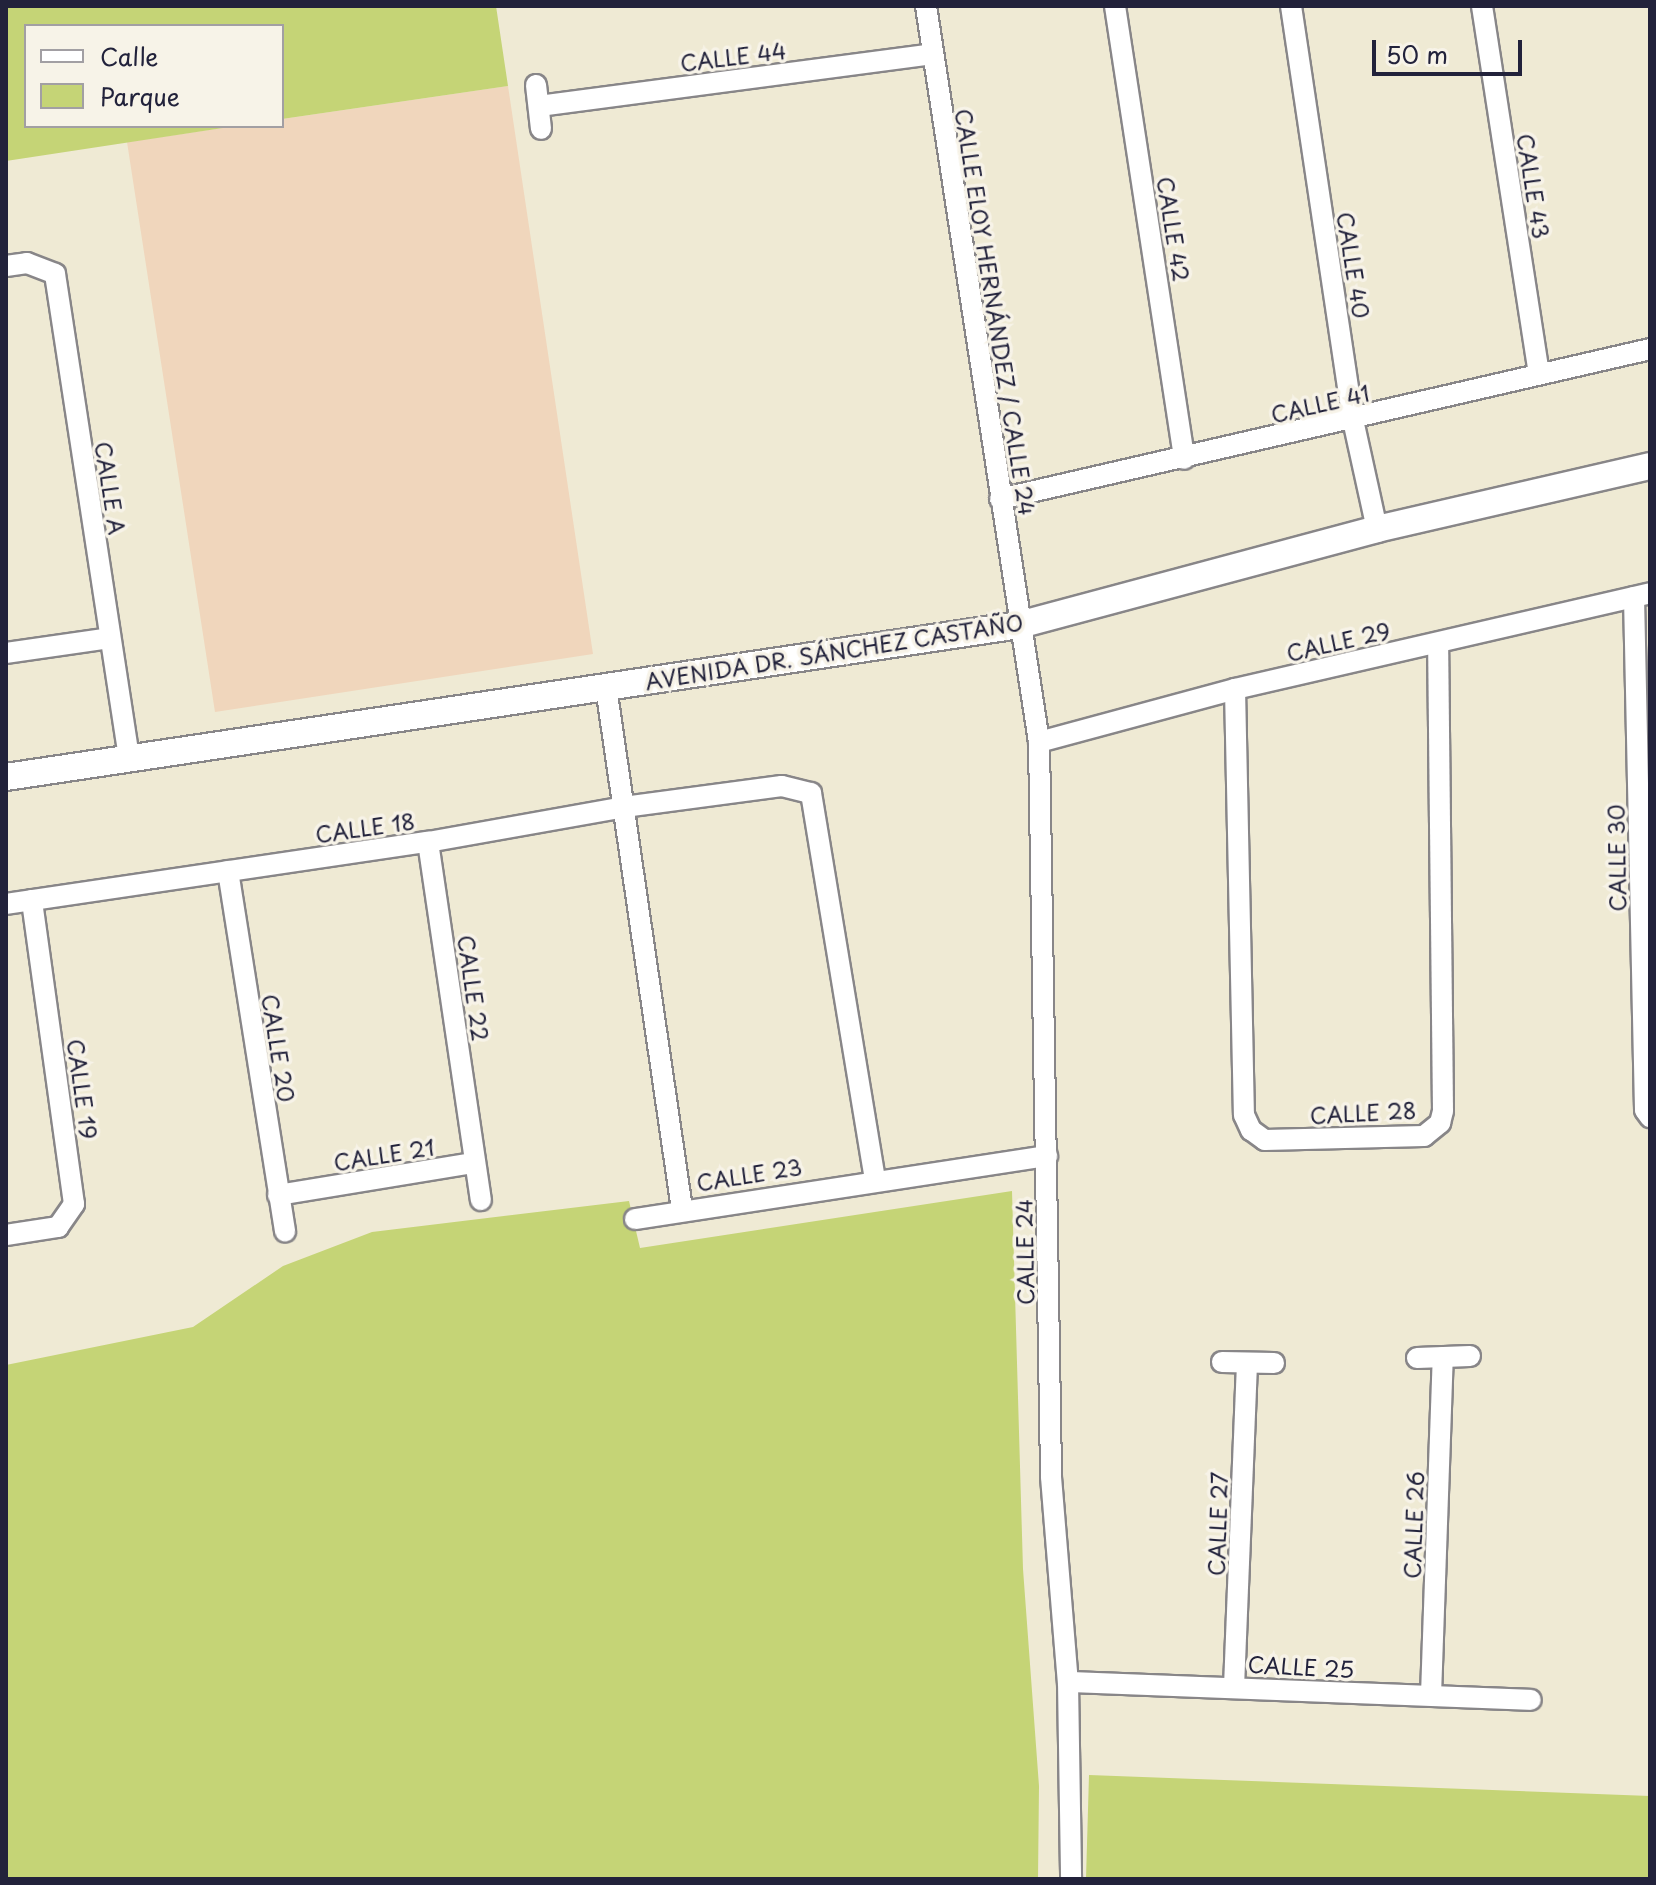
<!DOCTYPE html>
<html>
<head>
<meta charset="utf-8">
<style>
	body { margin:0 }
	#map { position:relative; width:1656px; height:1885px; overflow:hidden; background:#efead4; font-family:"Playpen Sans",sans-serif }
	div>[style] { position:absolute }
	.built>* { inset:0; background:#f0d6bc }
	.green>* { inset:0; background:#c5d476 }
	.roads { filter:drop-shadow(2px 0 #888688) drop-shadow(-2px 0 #888688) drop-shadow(0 2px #888688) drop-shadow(0 -2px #888688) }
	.minor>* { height:20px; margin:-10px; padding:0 10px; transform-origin:10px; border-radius:10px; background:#fff }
	.tertiary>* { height:26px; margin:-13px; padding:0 13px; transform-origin:13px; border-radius:13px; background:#fff }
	span { translate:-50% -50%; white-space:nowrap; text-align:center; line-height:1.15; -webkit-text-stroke:7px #f7f3e8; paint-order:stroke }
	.street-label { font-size:22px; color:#22223b }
	.frame { position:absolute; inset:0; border:8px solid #22223b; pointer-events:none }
	.legend { position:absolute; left:24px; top:24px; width:260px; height:104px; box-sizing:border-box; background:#f7f3e8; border:2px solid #a29fa3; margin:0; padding:10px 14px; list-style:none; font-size:24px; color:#22223b }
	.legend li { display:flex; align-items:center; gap:16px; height:40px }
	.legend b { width:40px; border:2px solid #a29fa3 }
	.scale { position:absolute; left:1372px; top:40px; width:150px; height:36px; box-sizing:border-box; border:4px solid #22223b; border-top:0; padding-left:10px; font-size:24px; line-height:28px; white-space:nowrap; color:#22223b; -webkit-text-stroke:6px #f7f3e8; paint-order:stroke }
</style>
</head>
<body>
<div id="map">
	<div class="built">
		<div style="clip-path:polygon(508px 86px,593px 654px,215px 712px,127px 142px,236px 126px,282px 126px,282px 119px)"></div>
	</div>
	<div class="green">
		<div style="clip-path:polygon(6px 6px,496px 6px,508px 86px,282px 119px,282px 26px,26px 26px,26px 126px,236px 126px,6px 161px)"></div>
		<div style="clip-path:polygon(1012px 1191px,1023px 1569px,1039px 1786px,1038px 1879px,6px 1879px,6px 1365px,193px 1327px,283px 1266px,372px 1232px,629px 1201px,640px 1248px)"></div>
		<div style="clip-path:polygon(1089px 1775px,1650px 1796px,1650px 1879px,1086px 1879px)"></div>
	</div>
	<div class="roads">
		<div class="minor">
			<div style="left:926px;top:6px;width:745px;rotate:81.27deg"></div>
			<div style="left:1039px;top:742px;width:735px;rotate:89.06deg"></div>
			<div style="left:1051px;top:1477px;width:206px;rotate:85.3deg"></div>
			<div style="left:1068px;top:1682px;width:197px;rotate:89.1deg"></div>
			<div style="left:1115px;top:6px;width:458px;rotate:81.3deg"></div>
			<div style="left:1291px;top:6px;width:419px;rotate:81.5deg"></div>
			<div style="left:1353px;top:420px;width:112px;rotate:77.6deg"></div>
			<div style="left:1482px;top:6px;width:372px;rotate:81.2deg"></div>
			<div style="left:536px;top:85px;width:44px;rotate:83.5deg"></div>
			<div style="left:539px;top:106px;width:397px;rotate:-7.5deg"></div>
			<div style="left:6px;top:266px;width:21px;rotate:-8deg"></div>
			<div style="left:27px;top:263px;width:30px;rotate:21deg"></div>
			<div style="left:55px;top:274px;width:491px;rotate:81.3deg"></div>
			<div style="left:1000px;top:499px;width:667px;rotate:-12.99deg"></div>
			<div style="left:1634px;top:597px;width:513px;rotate:88.77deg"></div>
			<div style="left:1645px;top:1110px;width:9px;rotate:54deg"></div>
			<div style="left:6px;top:653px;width:105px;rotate:-8.2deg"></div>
			<div style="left:606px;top:687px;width:528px;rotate:81.72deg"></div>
			<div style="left:1235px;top:689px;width:426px;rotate:88.8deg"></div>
			<div style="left:1244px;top:1115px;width:17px;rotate:65deg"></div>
			<div style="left:1251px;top:1130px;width:17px;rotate:36deg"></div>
			<div style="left:1265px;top:1140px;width:159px;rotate:-1.4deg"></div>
			<div style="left:1424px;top:1136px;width:21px;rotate:-39deg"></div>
			<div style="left:1440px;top:1123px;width:12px;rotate:-76deg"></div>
			<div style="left:1443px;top:1111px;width:468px;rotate:-90.6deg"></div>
			<div style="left:1039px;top:742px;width:203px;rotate:-15.1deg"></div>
			<div style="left:1235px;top:689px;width:426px;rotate:-13deg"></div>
			<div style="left:428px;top:842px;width:362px;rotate:81.6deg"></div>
			<div style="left:228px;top:871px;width:365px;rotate:81deg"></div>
			<div style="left:6px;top:904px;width:427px;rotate:-8.4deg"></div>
			<div style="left:428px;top:842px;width:199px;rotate:-10.1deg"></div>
			<div style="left:624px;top:807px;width:159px;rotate:-7.6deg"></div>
			<div style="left:782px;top:786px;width:30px;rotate:14deg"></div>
			<div style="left:811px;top:793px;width:392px;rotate:80.6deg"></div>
			<div style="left:278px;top:1195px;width:199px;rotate:-9.3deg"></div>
			<div style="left:635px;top:1219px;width:417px;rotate:-8.7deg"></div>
			<div style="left:6px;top:1235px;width:53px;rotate:-8.7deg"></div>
			<div style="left:58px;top:1227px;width:28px;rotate:-55deg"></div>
			<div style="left:74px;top:1204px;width:307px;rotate:-97.9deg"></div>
			<div style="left:1417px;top:1358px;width:53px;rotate:-2.2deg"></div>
			<div style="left:1222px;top:1362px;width:52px;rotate:1.1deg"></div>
			<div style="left:1068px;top:1682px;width:463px;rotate:2.2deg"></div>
			<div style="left:1234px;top:1687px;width:324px;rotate:-87.7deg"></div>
			<div style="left:1431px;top:1695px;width:338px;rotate:-88deg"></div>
		</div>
		<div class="tertiary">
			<div style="left:6px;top:777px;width:1024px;rotate:-8.53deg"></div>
			<div style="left:1019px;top:625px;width:371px;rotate:-15deg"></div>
			<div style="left:1377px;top:529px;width:280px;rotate:-13deg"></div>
		</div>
	</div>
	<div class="street-label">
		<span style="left:733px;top:56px;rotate:-7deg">CALLE 44</span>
		<span style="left:1534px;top:186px;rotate:81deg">CALLE 43</span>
		<span style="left:1174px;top:229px;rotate:81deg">CALLE 42</span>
		<span style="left:1354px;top:265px;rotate:81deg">CALLE 40</span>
		<span style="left:996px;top:312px;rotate:81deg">CALLE ELOY HERNÁNDEZ / CALLE 24</span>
		<span style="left:1320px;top:403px;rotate:-13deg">CALLE 41</span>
		<span style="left:111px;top:488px;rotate:81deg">CALLE A</span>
		<span style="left:1338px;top:641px;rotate:-13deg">CALLE 29</span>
		<span style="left:834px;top:651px;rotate:-9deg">AVENIDA DR. SÁNCHEZ CASTAÑO</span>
		<span style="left:365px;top:827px;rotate:-8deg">CALLE 18</span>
		<span style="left:1616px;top:858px;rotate:-91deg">CALLE 30</span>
		<span style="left:474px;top:988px;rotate:82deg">CALLE 22</span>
		<span style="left:279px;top:1048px;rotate:81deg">CALLE 20</span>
		<span style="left:83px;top:1089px;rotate:82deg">CALLE 19</span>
		<span style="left:1363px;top:1112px;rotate:-3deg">CALLE 28</span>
		<span style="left:384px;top:1154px;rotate:-9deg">CALLE 21</span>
		<span style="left:749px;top:1174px;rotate:-9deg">CALLE 23</span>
		<span style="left:1024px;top:1252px;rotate:-91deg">CALLE 24</span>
		<span style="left:1217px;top:1524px;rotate:-88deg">CALLE 27</span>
		<span style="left:1413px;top:1525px;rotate:-88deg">CALLE 26</span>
		<span style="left:1301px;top:1666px;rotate:3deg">CALLE 25</span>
	</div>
	<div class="frame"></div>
	<ul class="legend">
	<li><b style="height:10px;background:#fff"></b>Calle</li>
	<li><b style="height:22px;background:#c5d476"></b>Parque</li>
	</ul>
	<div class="scale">50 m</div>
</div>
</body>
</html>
